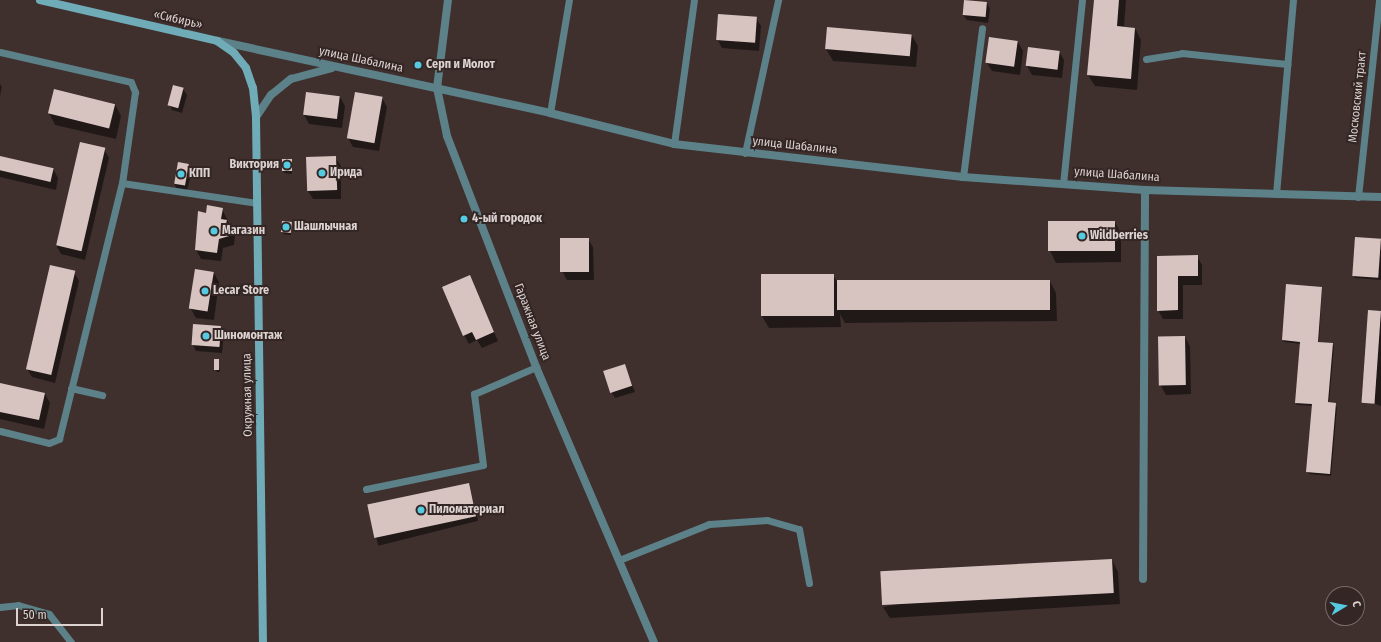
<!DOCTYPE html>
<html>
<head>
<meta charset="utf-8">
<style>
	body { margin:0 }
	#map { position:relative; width:1381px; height:642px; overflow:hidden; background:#3f302e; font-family:"Fira Sans Condensed",sans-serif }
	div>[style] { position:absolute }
	.shadow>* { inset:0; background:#0007; transform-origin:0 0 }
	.building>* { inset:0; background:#d7c4c1; transform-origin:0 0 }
	.service>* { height:7px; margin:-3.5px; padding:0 3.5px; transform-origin:3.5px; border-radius:3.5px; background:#5c8189 }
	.minor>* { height:8px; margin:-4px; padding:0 4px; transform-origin:4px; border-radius:4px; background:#5c8189 }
	.tertiary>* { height:8px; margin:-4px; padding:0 4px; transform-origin:4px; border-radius:4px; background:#5c8189 }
	.secondary>* { height:8px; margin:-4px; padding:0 4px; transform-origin:4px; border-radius:4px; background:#70acb8 }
	.dots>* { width:11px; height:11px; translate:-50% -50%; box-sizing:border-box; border:2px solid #342624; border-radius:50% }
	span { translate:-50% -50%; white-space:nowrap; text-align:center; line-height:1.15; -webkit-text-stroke:4px #342624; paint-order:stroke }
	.street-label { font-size:12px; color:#dcd3d1 }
	.poi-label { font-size:12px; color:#dcd3d1; font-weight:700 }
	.left { translate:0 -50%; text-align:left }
	.right { translate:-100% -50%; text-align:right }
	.north { position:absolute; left:1325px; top:586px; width:40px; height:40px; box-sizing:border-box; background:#342624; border:1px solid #776b69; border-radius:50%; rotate:80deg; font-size:11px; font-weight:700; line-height:16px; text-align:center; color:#dcd3d1 }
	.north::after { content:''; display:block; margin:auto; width:14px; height:18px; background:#55cae0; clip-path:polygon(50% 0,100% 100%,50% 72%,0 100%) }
	.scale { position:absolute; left:16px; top:608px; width:87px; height:18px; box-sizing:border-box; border:2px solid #dcd3d1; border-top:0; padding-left:5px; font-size:12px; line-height:14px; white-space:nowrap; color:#dcd3d1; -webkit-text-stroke:3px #342624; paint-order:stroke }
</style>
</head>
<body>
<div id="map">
	<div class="shadow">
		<div style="clip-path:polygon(1095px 0,1126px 0,1124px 27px,1135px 28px,1141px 40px,1137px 90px,1095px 86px,1088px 75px)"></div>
		<div style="clip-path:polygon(987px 3px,990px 9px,988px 23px,967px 20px,963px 15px)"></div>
		<div style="clip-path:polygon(756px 18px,761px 26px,759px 51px,722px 48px,717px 39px)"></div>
		<div style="clip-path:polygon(911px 34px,918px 46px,916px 67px,833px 61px,826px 49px)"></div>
		<div style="clip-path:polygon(1018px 42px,1023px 51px,1020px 75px,992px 71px,987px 63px)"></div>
		<div style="clip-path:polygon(1059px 51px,1064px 60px,1062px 78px,1032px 75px,1027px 66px)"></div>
		<div style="clip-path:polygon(0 84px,2px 87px,0 96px)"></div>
		<div style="clip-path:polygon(183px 89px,187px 95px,182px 113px,172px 110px,169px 104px)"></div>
		<div style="clip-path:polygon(340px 97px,345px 106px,342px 128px,309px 124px,304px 115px)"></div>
		<div style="clip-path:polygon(382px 98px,387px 107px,379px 151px,353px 147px,348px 138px)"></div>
		<div style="clip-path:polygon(115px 104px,121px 116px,116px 139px,55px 125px,49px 113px)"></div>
		<div style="clip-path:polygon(104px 149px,109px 158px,85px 260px,61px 254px,56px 245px)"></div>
		<div style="clip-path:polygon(0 157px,53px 169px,58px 178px,56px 190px,0 177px)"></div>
		<div style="clip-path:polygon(335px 157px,341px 166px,341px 199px,313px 199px,308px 191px)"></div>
		<div style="clip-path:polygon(291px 160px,292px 174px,284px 173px,283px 171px)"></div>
		<div style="clip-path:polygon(188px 165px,192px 171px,187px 191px,177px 189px,174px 183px)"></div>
		<div style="clip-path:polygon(222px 209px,235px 235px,234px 245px,223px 248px,221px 261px,201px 259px,196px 250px,199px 213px,206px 214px)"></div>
		<div style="clip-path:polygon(1115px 222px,1121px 234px,1121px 262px,1056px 263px,1050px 251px)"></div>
		<div style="clip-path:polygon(291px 223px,291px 235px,283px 234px,282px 232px)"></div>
		<div style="clip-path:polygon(588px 239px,593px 247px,594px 280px,567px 280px,562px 271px)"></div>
		<div style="clip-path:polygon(1381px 240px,1381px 280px,1355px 278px,1353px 275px)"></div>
		<div style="clip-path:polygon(1197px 256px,1202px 265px,1202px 285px,1183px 285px,1183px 319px,1163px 319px,1158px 310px,1158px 257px)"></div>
		<div style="clip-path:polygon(74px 272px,79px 281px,55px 383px,32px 377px,27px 369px)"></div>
		<div style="clip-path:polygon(214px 273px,219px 282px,214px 320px,196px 318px,191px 309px)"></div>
		<div style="clip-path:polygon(833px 275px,838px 283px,1050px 281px,1056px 293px,1057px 321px,845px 323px,840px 314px,841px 327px,769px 328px,762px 316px)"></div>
		<div style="clip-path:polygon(469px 276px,498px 341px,482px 348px,477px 340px,469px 344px,464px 335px)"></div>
		<div style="clip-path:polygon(1322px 288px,1319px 343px,1333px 344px,1334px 346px,1329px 404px,1337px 407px,1331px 476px,1309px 474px,1307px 471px,1313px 406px,1297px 405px,1296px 403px,1301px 344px,1284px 342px,1283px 340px)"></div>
		<div style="clip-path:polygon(1381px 312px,1381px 406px,1370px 402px)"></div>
		<div style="clip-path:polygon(194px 325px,220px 327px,224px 333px,222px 353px,196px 351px,193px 345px)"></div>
		<div style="clip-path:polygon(1185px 337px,1190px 346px,1191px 394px,1166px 395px,1161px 386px)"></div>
		<div style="clip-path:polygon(218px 360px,220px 372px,217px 372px,215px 369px)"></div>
		<div style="clip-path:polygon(624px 365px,635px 392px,615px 398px,612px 393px)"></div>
		<div style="clip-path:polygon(0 384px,45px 394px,50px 403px,44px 429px,0 419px)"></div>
		<div style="left:469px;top:484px;width:38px;height:103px;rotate:76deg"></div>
		<div style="clip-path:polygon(1112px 560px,1118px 572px,1120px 604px,890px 618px,883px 607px)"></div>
	</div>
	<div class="building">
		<div style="left:964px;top:0;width:23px;height:15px;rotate:5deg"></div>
		<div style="clip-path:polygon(1094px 0,1119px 0,1117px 26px,1135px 28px,1131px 79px,1087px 75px)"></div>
		<div style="left:718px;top:14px;width:39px;height:26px;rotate:4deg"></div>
		<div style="left:827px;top:27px;width:85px;height:22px;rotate:5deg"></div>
		<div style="left:989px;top:37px;width:29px;height:26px;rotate:8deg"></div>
		<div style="left:1028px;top:47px;width:32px;height:19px;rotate:7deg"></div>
		<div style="left:173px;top:85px;width:11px;height:21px;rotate:15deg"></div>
		<div style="left:54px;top:89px;width:63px;height:25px;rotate:14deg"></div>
		<div style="left:306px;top:92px;width:34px;height:23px;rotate:7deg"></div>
		<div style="left:355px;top:92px;width:28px;height:47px;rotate:10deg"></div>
		<div style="left:80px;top:142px;width:26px;height:106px;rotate:13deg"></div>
		<div style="left:0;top:156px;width:55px;height:14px;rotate:13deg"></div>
		<div style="left:336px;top:156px;width:34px;height:30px;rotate:88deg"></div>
		<div style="left:282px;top:159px;width:10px;height:12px"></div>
		<div style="left:178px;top:162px;width:11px;height:22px;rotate:10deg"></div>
		<div style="clip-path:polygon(207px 205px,223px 208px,221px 219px,227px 220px,226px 224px,231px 225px,229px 236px,219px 239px,217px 253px,195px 250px,198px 211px,206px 213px)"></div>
		<div style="left:282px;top:221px;width:10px;height:11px;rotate:6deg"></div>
		<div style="left:1115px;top:221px;width:30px;height:67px;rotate:90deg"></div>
		<div style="left:1355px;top:237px;width:26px;height:39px;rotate:4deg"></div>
		<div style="left:560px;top:238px;width:29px;height:34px"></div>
		<div style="clip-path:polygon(1198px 255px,1198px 276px,1178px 276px,1178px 310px,1157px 311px,1157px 256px)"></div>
		<div style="left:50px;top:265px;width:26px;height:107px;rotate:13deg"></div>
		<div style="left:195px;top:269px;width:19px;height:40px;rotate:9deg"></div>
		<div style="left:834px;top:274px;width:42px;height:73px;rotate:90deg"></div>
		<div style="clip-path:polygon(470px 275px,494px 332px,476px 340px,472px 332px,463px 336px,442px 287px)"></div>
		<div style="left:1050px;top:280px;width:30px;height:213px;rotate:90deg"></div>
		<div style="clip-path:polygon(1286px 284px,1322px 287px,1318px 342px,1333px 343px,1328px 402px,1336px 403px,1330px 474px,1306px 472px,1312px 404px,1295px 403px,1300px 342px,1282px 340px)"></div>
		<div style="left:1368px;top:310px;width:13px;height:93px;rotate:4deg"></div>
		<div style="left:193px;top:324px;width:28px;height:21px;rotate:4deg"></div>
		<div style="left:1185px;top:336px;width:49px;height:27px;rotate:89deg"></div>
		<div style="left:214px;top:359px;width:5px;height:11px"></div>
		<div style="left:625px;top:364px;width:23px;height:23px;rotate:72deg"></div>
		<div style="clip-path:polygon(0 383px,45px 393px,39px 420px,0 412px)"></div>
		<div style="left:469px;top:483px;width:34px;height:104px;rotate:78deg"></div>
		<div style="left:1112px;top:559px;width:34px;height:232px;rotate:87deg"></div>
	</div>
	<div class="service">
		<div style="left:0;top:52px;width:134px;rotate:12.9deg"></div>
		<div style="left:131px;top:82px;width:11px;rotate:68deg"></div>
		<div style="left:135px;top:92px;width:92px;rotate:98.1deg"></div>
		<div style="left:1146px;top:59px;width:36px;rotate:-9deg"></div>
		<div style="left:1182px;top:53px;width:106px;rotate:6deg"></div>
		<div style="left:550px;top:113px;width:115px;rotate:-80.5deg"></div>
		<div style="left:674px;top:144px;width:145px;rotate:-82.1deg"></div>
		<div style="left:745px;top:153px;width:157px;rotate:-77.8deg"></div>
		<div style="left:963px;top:177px;width:150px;rotate:-82.7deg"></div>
		<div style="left:1063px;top:184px;width:185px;rotate:-84.1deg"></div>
		<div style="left:1276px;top:194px;width:195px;rotate:-85deg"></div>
		<div style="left:1358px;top:197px;width:198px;rotate:-83.9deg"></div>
		<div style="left:71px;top:388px;width:32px;rotate:13deg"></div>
		<div style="left:0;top:431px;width:50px;rotate:13.8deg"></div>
		<div style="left:49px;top:443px;width:11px;rotate:-22deg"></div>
		<div style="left:59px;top:439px;width:264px;rotate:-76.2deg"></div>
		<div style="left:122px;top:183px;width:136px;rotate:8.4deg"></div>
		<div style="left:366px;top:489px;width:119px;rotate:-11.6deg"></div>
		<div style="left:483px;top:465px;width:72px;rotate:-97.2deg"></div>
		<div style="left:474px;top:394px;width:68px;rotate:-23.5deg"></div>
		<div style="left:619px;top:560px;width:97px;rotate:-21.8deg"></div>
		<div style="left:709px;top:524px;width:58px;rotate:-3.9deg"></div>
		<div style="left:767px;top:520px;width:33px;rotate:16deg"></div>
		<div style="left:799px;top:529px;width:55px;rotate:79.5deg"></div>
		<div style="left:0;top:607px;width:18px;rotate:-6deg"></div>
		<div style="left:18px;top:605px;width:32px;rotate:16deg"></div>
		<div style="left:49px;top:614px;width:36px;rotate:52deg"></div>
	</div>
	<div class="minor">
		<div style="left:437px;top:88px;width:89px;rotate:-82.9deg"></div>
		<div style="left:1143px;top:579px;width:389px;rotate:-89.7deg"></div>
	</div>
	<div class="tertiary">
		<div style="left:218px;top:41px;width:340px;rotate:12.2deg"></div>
		<div style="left:550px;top:113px;width:128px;rotate:14deg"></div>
		<div style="left:674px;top:144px;width:291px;rotate:6.5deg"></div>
		<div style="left:963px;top:177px;width:182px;rotate:4.1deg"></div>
		<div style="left:1145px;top:190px;width:236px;rotate:1.7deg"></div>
		<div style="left:437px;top:88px;width:49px;rotate:78.2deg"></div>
		<div style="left:447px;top:136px;width:248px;rotate:68.9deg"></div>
		<div style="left:536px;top:367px;width:299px;rotate:66.8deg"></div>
		<div style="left:256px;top:117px;width:27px;rotate:-56deg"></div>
		<div style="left:271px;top:95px;width:26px;rotate:-39deg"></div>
		<div style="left:291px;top:79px;width:42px;rotate:-15deg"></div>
	</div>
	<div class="secondary">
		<div style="left:40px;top:0;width:182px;rotate:13deg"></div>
		<div style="left:217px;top:41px;width:21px;rotate:35deg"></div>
		<div style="left:234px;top:53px;width:19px;rotate:51deg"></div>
		<div style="left:246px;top:68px;width:21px;rotate:71deg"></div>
		<div style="left:253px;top:88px;width:29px;rotate:84deg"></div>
		<div style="left:256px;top:117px;width:525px;rotate:89.24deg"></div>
	</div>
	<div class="dots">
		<div style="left:418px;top:65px;background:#55cae0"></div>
		<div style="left:287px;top:165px;background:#55cae0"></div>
		<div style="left:322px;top:173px;background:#55cae0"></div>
		<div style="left:181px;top:174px;background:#55cae0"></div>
		<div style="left:464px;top:219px;background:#55cae0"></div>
		<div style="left:286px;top:227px;background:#55cae0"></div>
		<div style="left:214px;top:231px;background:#55cae0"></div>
		<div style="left:1082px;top:236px;background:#55cae0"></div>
		<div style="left:205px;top:291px;background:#55cae0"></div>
		<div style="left:206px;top:336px;background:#55cae0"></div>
		<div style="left:421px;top:510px;background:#55cae0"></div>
	</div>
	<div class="street-label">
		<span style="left:178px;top:20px;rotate:13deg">«Сибирь»</span>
		<span style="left:361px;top:60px;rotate:12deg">улица Шабалина</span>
		<span style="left:1358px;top:97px;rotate:-84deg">Московский тракт</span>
		<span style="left:795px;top:146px;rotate:6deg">улица Шабалина</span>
		<span style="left:1117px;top:175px;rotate:4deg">улица Шабалина</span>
		<span style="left:532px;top:322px;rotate:69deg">Гаражная улица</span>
		<span style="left:248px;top:395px;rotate:-91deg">Окружная улица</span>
	</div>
	<div class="poi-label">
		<span class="left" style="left:426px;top:65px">Серп и Молот</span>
		<span class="right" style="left:279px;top:165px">Виктория</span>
		<span class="left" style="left:330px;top:173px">Ирида</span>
		<span class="left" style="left:189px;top:174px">КПП</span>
		<span class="left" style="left:472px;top:219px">4-ый городок</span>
		<span class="left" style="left:294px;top:227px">Шашлычная</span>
		<span class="left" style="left:222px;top:231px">Магазин</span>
		<span class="left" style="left:1090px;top:236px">Wildberries</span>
		<span class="left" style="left:213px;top:291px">Lecar Store</span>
		<span class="left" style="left:214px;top:336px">Шиномонтаж</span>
		<span class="left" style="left:429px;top:510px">Пиломатериал</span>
	</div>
	<div class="north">С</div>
	<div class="scale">50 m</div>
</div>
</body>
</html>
